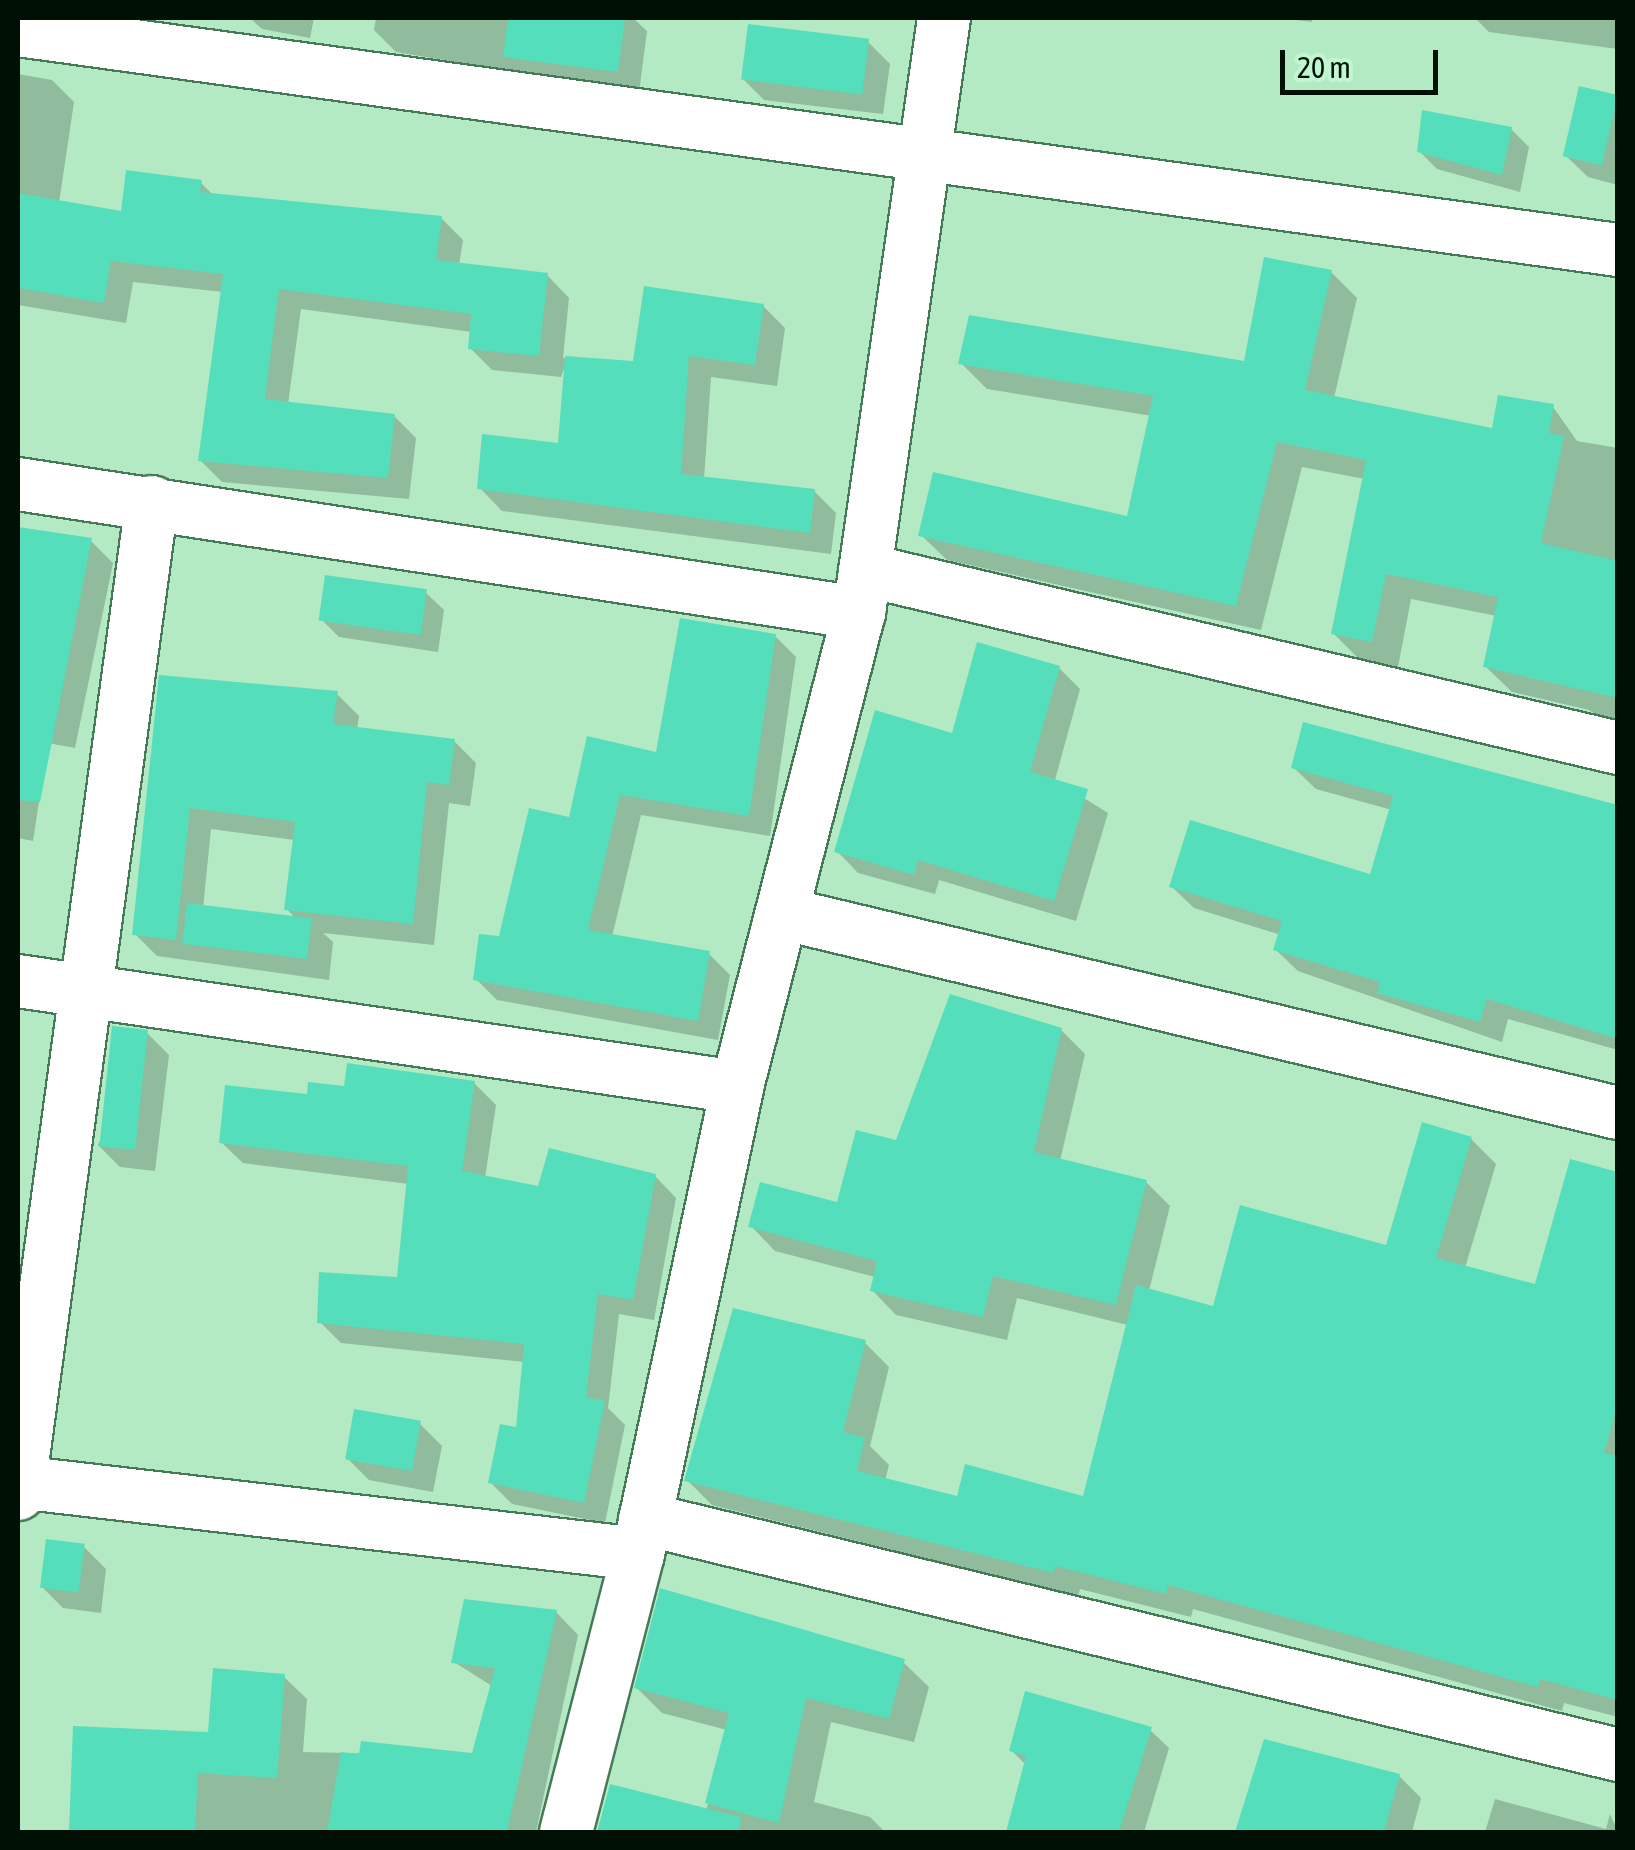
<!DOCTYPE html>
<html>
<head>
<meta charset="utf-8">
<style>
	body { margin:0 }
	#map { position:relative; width:1635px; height:1850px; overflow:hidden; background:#b4eac3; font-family:"Asap Condensed",sans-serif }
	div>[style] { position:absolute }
	.shadow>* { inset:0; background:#0003 }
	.building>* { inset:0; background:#55debc; transform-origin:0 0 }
	.roads { filter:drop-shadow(2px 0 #467957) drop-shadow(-2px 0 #467957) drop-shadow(0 2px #467957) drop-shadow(0 -2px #467957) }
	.minor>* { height:52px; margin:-26px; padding:0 26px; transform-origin:26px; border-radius:26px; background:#fff }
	span { translate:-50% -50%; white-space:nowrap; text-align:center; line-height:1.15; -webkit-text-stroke:9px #c0f7d0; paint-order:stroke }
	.frame { position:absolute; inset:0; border:20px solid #001005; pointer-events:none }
	.scale { position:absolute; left:1280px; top:50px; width:158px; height:45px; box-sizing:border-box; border:5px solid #001005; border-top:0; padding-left:12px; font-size:30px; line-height:35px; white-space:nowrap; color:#001005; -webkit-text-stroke:8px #c0f7d0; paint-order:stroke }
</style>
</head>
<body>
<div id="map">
	<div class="shadow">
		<div style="clip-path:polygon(250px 18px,314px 18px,310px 38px,262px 29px)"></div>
		<div style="clip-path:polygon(376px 18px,633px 18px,647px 31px,639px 93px,396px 52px,374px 30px)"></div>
		<div style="clip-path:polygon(1280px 18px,1312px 18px,1312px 22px)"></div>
		<div style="clip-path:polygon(1475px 18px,1618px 18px,1618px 49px,1489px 32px)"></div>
		<div style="clip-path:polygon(868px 42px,890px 64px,883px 114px,764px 100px,742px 78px)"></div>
		<div style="clip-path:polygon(18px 74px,52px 80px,74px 102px,59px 203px,123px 214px,200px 182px,214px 196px,441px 218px,463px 240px,459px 265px,547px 275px,569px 298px,563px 358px,635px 363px,763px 306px,785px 328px,777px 386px,711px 377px,704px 479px,814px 491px,836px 513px,831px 554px,502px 511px,480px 488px,560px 446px,567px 361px,561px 377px,492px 370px,470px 348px,472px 332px,301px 309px,288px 404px,394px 416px,416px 438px,409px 499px,222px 482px,200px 460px,223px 292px,133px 282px,126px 323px,18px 305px)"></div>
		<div style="clip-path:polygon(1618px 97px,1618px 185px,1588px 177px,1565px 155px)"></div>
		<div style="clip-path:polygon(1511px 129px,1529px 147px,1520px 192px,1437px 169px,1419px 151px)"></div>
		<div style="clip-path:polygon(1331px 272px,1357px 298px,1334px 398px,1494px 431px,1553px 407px,1577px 441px,1618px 448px,1618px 729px,1589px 710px,1512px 692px,1486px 667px,1497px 616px,1411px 599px,1398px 667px,1359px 659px,1333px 633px,1365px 479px,1302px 467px,1261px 630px,947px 560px,921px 535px,1129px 519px,1152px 416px,987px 389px,961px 363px,1246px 364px)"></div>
		<div style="clip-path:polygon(18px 529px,91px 541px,113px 563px,75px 748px,48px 743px,33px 841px,18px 838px)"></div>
		<div style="clip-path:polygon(425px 592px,444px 610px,438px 652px,339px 637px,321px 619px)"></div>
		<div style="clip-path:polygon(775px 636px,796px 657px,770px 836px,641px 815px,612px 937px,709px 954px,730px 975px,718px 1040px,497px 1000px,476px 979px,571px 820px,658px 755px)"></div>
		<div style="clip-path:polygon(1059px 668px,1080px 689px,1055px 780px,1108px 813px,1076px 921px,939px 880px,935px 894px,858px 873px,837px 851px,954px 737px)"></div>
		<div style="clip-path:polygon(evenodd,161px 678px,337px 694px,359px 716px,357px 729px,454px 741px,476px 763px,470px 806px,449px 803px,434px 945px,323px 933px,333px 942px,329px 980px,157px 956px,135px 934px,161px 678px,211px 829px,295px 840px,287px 909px,296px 919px,203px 908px,211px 829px)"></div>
		<div style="clip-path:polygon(1294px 768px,1618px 807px,1618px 1050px,1508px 1019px,1502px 1042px,1298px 971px,1276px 950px,1281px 935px,1194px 908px,1172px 887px,1372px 877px,1392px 810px,1316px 789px)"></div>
		<div style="clip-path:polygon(1061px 1030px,1085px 1054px,1060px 1161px,1146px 1182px,1170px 1206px,1149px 1291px,1215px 1309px,1387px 1248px,1471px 1139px,1496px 1164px,1465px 1268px,1536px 1287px,1618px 1174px,1618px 1717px,1564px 1703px,1562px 1711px,1193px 1609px,1191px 1617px,1080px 1589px,1078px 1596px,712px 1505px,687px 1480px,864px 1342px,889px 1367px,870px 1446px,889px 1465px,885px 1481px,959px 1499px,1084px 1499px,1128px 1325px,1017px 1298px,1007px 1340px,896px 1315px,872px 1290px,875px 1277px,775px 1251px,751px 1226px,839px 1205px,897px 1143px)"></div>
		<div style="clip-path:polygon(147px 1033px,169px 1055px,155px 1171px,120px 1167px,98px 1145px)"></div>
		<div style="clip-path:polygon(474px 1083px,496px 1105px,485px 1178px,539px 1189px,655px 1176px,676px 1198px,654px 1320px,619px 1314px,608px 1408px,625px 1425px,605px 1523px,512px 1504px,491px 1483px,518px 1430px,525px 1362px,341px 1343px,320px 1322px,399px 1279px,409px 1184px,243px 1163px,221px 1142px,309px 1096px)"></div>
		<div style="clip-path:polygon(420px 1424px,442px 1446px,433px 1492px,369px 1480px,347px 1458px)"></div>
		<div style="clip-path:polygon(84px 1547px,106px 1569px,101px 1613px,63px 1608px,41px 1586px)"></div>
		<div style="clip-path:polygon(556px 1612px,578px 1635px,536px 1832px,71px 1832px,76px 1728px,210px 1735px,284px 1677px,307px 1699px,303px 1752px,474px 1756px,492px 1686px,454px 1662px)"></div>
		<div style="clip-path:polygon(903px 1662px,929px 1687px,914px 1742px,831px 1722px,814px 1802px,870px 1817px,885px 1832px,601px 1832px,611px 1787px,706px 1811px,727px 1730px,662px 1713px,637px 1688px)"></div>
		<div style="clip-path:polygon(1150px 1730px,1169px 1748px,1144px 1832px,1008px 1832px,1026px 1765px,1011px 1750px)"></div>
		<div style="clip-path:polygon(1266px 1742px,1399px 1776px,1421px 1798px,1412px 1832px,1238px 1832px)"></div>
		<div style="clip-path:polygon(1495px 1799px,1606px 1829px,1610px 1814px,1618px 1832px,1485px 1832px)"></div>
	</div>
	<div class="building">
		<div style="clip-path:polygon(508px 18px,625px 18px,618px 72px,503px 57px)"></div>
		<div style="left:748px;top:24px;width:122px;height:56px;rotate:7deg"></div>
		<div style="left:1579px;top:86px;width:40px;height:72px;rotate:13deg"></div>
		<div style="clip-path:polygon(1422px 110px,1512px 127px,1502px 175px,1417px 152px)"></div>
		<div style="clip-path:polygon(126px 170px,202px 180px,200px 192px,442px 216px,436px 260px,548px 273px,539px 356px,468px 349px,471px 314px,279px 289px,265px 399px,395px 414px,388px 478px,198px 461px,223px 274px,111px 261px,104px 303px,18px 288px,18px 193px,121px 211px)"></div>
		<div style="clip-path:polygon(1264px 257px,1332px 270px,1305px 390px,1492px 428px,1498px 395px,1554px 404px,1549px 433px,1564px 436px,1541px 543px,1618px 561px,1618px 698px,1483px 667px,1498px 597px,1386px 574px,1372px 642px,1331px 634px,1366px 460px,1277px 442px,1236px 606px,918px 536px,933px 472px,1127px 516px,1153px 396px,958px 364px,969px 315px,1244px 361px)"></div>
		<div style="clip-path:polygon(644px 286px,764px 304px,755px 365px,689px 356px,681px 474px,815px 489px,810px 533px,477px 489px,482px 434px,558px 443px,565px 356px,633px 361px)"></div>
		<div style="clip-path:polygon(18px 527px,92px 538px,40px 802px,18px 800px)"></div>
		<div style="left:325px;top:575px;width:103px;height:46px;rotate:8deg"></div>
		<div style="clip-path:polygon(680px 618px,776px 634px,749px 816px,620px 795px,588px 930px,710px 951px,698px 1021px,473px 980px,479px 934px,499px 936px,529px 808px,569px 817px,587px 736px,656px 752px)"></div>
		<div style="clip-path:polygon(977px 642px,1060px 666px,1030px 772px,1088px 789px,1054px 901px,918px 860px,914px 875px,834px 852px,875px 710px,952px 733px)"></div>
		<div style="clip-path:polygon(159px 675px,338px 691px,333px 724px,455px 739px,449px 785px,427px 782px,413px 924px,284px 910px,295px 822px,190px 808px,176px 940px,132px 935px)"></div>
		<div style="clip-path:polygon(1303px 722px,1618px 805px,1618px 1039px,1487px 999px,1480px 1022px,1377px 993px,1380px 982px,1273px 950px,1282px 921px,1169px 887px,1190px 820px,1370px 874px,1393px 796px,1291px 768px)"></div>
		<div style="left:187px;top:903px;width:126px;height:41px;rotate:7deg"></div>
		<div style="clip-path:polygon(950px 994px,1062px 1028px,1034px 1152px,1147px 1180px,1116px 1305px,993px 1276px,983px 1317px,870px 1291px,877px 1261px,748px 1227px,760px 1182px,837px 1202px,856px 1130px,896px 1140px)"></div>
		<div style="left:112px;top:1026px;width:36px;height:121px;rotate:6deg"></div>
		<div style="clip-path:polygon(347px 1063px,475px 1081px,462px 1171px,538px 1186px,549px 1148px,656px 1174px,633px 1300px,598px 1294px,586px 1397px,605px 1401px,584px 1503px,488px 1483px,500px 1424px,516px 1427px,524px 1344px,317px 1323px,319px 1272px,397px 1277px,408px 1166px,219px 1143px,225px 1085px,307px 1094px,308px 1082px,344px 1086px)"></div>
		<div style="clip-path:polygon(1422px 1122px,1472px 1137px,1436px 1258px,1535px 1284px,1570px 1159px,1618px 1172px,1618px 1404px,1604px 1453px,1618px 1456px,1618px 1700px,1540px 1679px,1538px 1687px,1168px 1585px,1166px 1594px,1055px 1566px,1054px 1573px,684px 1481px,733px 1308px,866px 1340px,843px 1432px,865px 1438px,857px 1471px,957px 1496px,965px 1464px,1083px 1496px,1136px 1285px,1213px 1306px,1240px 1205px,1386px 1245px)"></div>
		<div style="left:354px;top:1409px;width:68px;height:51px;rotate:10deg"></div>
		<div style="left:46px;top:1539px;width:39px;height:49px;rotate:7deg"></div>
		<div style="clip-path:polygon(660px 1588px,905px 1659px,889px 1719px,806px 1698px,779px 1823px,705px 1803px,729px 1713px,634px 1688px)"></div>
		<div style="clip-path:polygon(464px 1599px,557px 1610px,507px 1832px,327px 1832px,341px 1752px,359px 1754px,361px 1741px,472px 1753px,495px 1668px,451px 1663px)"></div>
		<div style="clip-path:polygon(213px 1668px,285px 1674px,277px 1778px,198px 1773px,195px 1832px,69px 1832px,73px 1726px,208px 1732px)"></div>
		<div style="clip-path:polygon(1025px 1691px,1152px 1727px,1119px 1832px,1006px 1832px,1026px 1756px,1009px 1751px)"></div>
		<div style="clip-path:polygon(1264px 1739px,1400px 1774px,1384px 1832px,1235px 1832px)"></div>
		<div style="clip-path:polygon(610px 1784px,741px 1817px,739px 1832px,597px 1832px)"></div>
	</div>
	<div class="roads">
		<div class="minor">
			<div style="left:18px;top:30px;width:1615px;rotate:7.83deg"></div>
			<div style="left:18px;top:484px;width:851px;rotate:8.72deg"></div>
			<div style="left:865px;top:570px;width:774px;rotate:13.3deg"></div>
			<div style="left:785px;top:914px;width:856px;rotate:13.44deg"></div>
			<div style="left:18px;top:981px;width:727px;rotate:8.39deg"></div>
			<div style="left:18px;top:1482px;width:624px;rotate:6.62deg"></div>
			<div style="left:18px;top:1494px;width:1001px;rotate:-82.31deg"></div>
			<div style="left:645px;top:1519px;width:1001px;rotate:13.63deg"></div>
			<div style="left:566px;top:1832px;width:287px;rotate:-75.5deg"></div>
			<div style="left:638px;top:1554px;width:477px;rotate:-78deg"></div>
			<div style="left:737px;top:1087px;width:489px;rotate:-75.6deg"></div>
			<div style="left:859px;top:613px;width:601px;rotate:-81.87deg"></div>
		</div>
	</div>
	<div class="frame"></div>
	<div class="scale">20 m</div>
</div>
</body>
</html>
